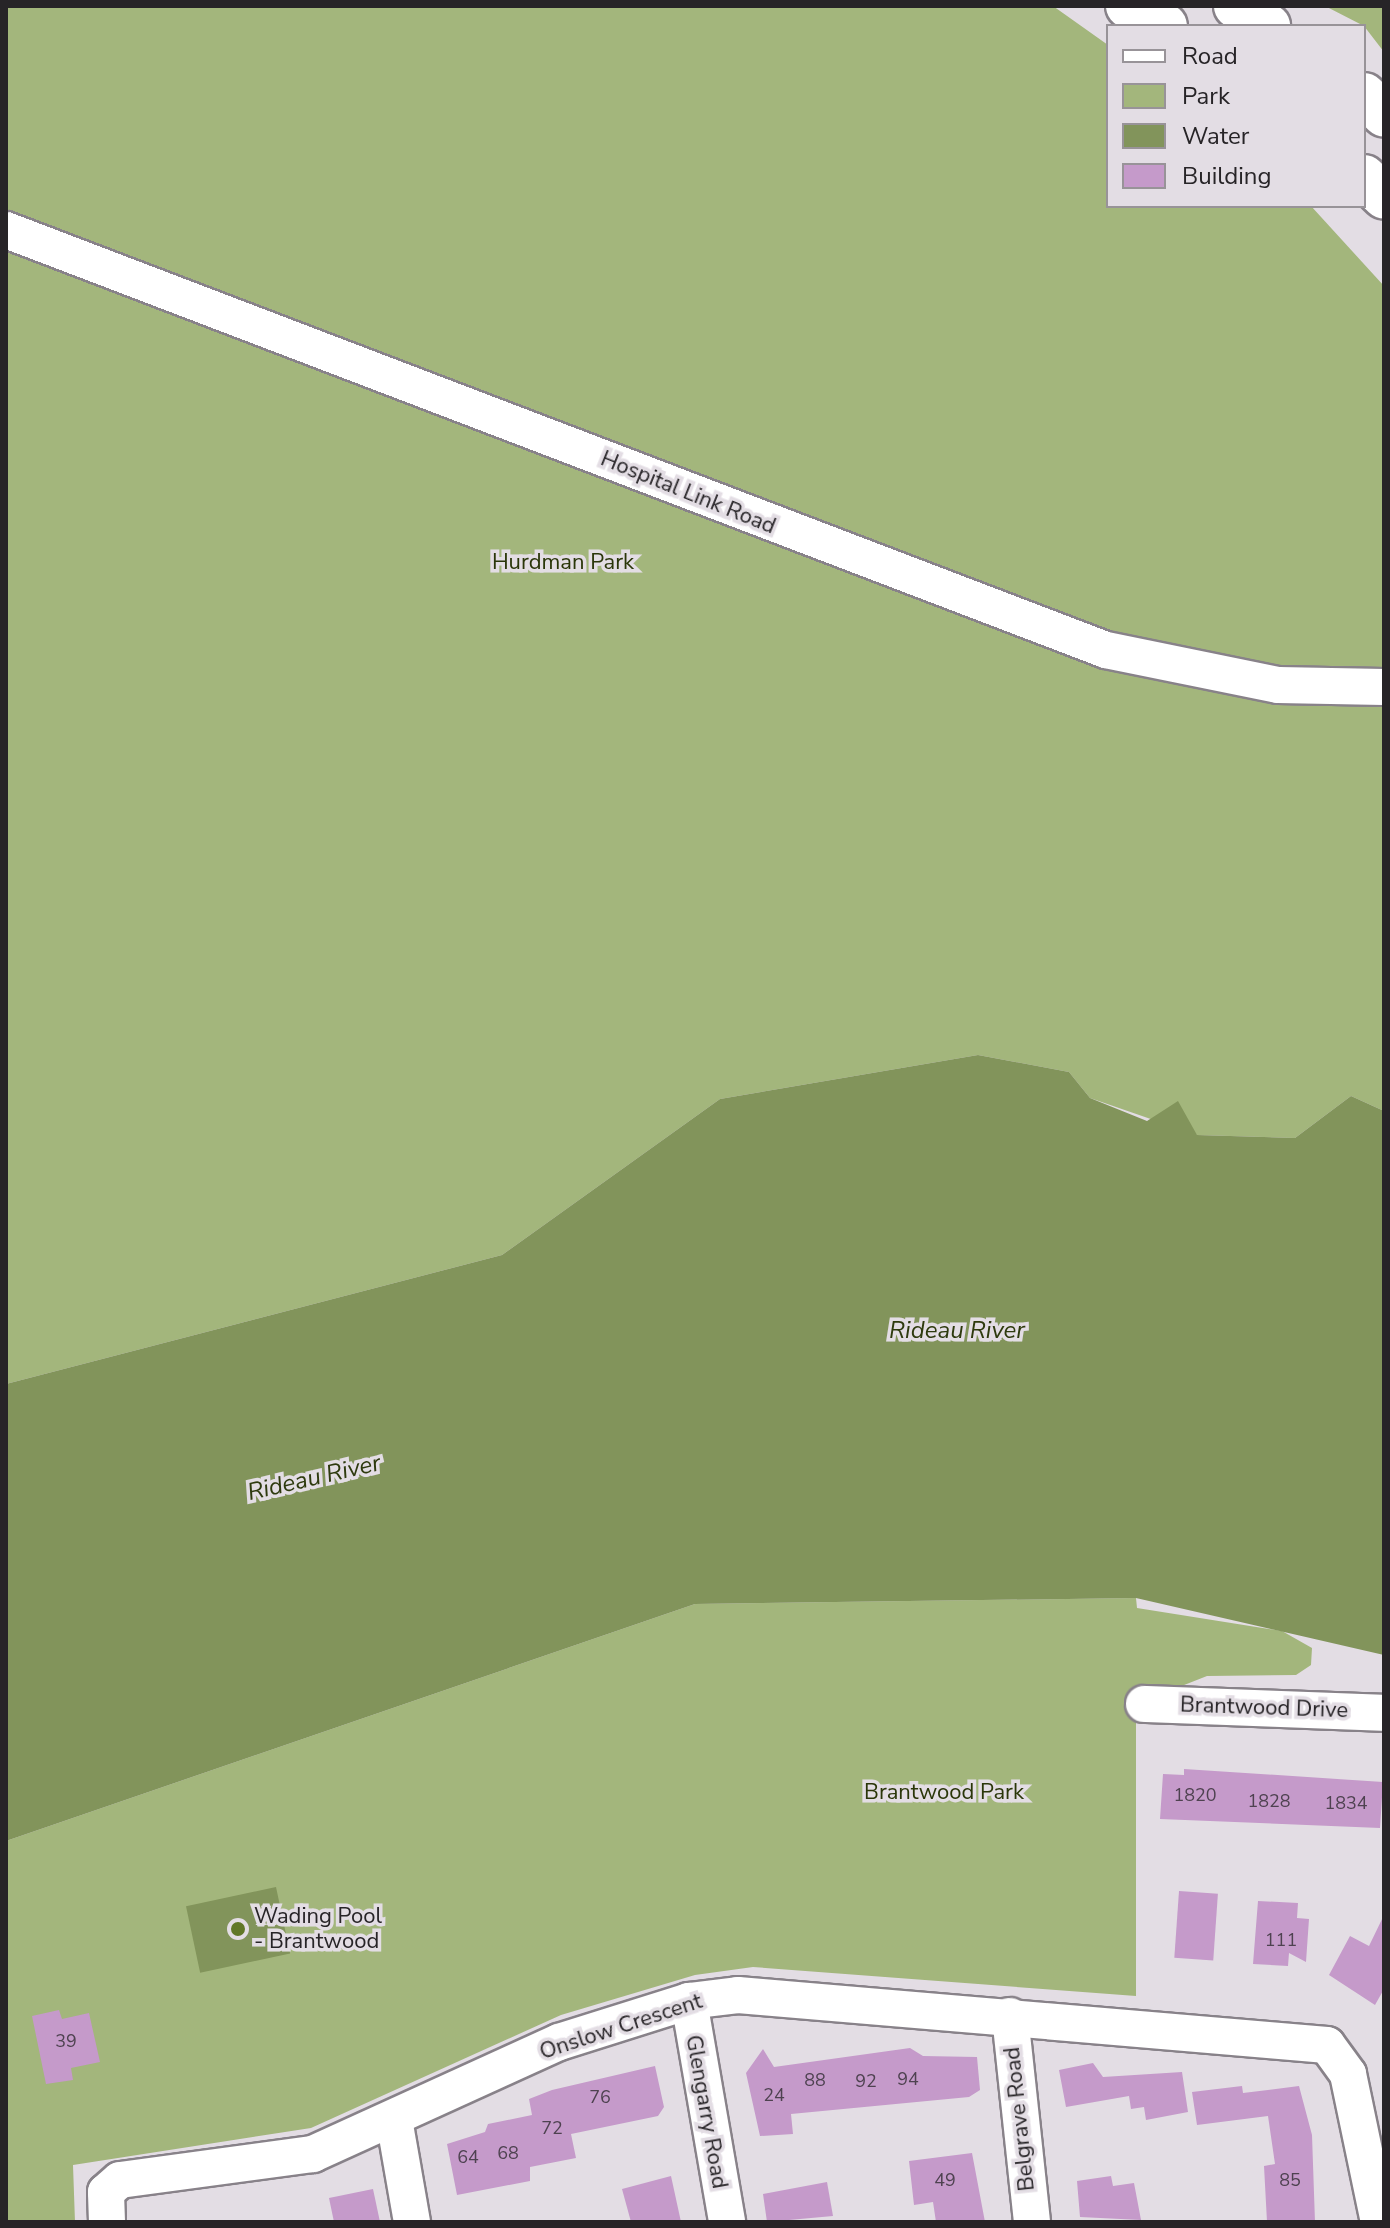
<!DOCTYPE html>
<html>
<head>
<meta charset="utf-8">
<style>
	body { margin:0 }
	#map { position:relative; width:1390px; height:2228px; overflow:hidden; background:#e3dde4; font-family:"Nunito Sans",sans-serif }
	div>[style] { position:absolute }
	.green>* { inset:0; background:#a3b67c }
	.water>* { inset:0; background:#82945b; transform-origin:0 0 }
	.building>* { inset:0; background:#c59aca; transform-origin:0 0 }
	.roads { filter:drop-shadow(2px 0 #888289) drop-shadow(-2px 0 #888289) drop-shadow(0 2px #888289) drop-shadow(0 -2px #888289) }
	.minor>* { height:36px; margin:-18px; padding:0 18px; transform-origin:18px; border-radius:18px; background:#fff }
	.major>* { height:44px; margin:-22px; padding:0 22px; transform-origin:22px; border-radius:22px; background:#fff }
	.dots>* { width:22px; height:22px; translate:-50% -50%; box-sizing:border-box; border:4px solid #e3dde4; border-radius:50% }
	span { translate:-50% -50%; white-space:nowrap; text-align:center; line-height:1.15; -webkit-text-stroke:7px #e3dde4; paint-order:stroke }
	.number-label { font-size:18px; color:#4e4250 }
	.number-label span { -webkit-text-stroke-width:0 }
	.street-label { font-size:22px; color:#272427 }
	.park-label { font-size:22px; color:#2a3609 }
	.poi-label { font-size:22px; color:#272427 }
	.left { translate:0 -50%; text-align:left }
	.water-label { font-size:24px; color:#2e3a0e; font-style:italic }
	.frame { position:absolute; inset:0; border:8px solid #272427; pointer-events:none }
	.legend { position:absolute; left:1106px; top:24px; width:260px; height:184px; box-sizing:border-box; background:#e3dde4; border:2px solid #989398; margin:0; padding:10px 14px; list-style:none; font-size:24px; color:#272427 }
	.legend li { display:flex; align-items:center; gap:16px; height:40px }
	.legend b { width:40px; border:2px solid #989398 }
</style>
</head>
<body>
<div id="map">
	<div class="green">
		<div style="clip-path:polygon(6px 6px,1053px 6px,1108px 45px,1108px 206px,1311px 206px,1384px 286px,1384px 1111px,1351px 1096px,1295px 1138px,1197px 1135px,1090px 1098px,1069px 1072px,978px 1055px,720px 1099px,502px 1255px,6px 1384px)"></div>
		<div style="clip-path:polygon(1325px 6px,1384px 6px,1384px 52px,1364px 26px)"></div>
		<div style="clip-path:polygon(1136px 1598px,1137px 1608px,1282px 1631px,1312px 1648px,1311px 1665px,1296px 1675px,1207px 1676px,1136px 1704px,1136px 1996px,753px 1967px,695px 1975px,561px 2015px,311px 2128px,73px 2165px,75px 2222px,6px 2222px,6px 1841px,695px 1604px)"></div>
	</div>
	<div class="water">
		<div style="clip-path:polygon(978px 1055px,1069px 1072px,1090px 1098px,1147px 1121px,1178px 1101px,1197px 1135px,1295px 1138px,1351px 1096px,1384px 1111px,1384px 1655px,1136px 1598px,695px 1604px,6px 1841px,6px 1384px,502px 1255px,720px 1099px)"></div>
		<div style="left:276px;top:1887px;width:68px;height:92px;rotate:78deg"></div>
	</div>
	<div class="building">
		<div style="clip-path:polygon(1184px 1769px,1383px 1782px,1380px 1828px,1160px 1819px,1163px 1774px,1184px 1775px)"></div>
		<div style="left:1179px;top:1891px;width:39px;height:67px;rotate:4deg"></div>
		<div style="clip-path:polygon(1258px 1901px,1298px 1903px,1297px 1918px,1309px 1919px,1306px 1962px,1289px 1953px,1288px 1966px,1253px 1964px)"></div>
		<div style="clip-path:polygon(1384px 1915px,1384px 1989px,1375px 2005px,1329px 1975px,1350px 1936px,1369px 1946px)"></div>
		<div style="clip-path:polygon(59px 2010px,62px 2019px,89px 2013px,100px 2062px,71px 2068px,73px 2080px,46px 2084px,32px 2016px)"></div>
		<div style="clip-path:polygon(910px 2048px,923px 2056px,977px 2057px,980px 2090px,969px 2097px,791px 2114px,793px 2134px,760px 2136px,746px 2073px,763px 2049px,774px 2067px)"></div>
		<div style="clip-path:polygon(1093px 2063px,1103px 2077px,1182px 2072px,1188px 2112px,1146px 2120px,1144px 2107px,1131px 2109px,1129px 2096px,1066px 2107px,1059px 2070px)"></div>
		<div style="clip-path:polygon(655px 2066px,664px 2107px,658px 2116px,571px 2134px,576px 2158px,530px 2167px,530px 2181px,457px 2195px,447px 2144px,485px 2132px,488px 2124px,532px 2115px,529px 2099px,552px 2090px)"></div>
		<div style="clip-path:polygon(1242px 2086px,1243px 2093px,1299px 2086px,1312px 2135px,1315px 2222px,1267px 2222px,1264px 2166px,1275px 2164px,1268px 2116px,1197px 2125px,1192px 2092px)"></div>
		<div style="clip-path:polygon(972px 2153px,985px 2222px,936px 2222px,933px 2202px,914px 2205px,909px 2161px)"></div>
		<div style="clip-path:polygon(671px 2176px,681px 2222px,631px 2222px,622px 2189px)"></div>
		<div style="clip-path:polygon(1111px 2176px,1113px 2186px,1134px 2183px,1141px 2220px,1080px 2217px,1077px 2181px)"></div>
		<div style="clip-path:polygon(827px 2182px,833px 2216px,767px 2222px,763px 2194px)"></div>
		<div style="clip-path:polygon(373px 2189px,380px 2222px,334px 2222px,329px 2198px)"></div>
	</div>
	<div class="roads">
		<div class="minor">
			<div style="left:6px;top:230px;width:1177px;rotate:20.9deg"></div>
			<div style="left:1106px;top:650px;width:176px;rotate:11.5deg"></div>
			<div style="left:1278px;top:685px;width:106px;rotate:1.1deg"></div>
			<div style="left:1144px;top:1704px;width:240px;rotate:2.1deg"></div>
			<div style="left:689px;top:2001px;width:224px;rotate:80.2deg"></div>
			<div style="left:1010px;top:2016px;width:207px;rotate:83.9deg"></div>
			<div style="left:394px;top:2119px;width:105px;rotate:80.1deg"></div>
			<div style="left:107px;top:2222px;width:30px;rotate:-92deg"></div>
			<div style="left:106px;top:2192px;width:18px;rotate:-41deg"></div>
			<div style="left:120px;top:2180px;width:195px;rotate:-7.7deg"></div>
			<div style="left:313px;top:2154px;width:270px;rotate:-24.5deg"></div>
			<div style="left:559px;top:2042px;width:136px;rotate:-17.5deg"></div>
			<div style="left:689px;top:2001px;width:49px;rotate:-7deg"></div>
			<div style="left:738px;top:1995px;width:591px;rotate:4.85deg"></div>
			<div style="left:1327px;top:2045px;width:36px;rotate:54deg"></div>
			<div style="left:1348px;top:2074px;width:151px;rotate:78.2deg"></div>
		</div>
		<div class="major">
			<div style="left:1128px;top:6px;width:42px;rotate:28.4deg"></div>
			<div style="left:1236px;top:6px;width:38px;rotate:32deg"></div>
			<div style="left:1364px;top:95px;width:28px;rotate:44deg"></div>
			<div style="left:1364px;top:177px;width:28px;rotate:44deg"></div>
		</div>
	</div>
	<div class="dots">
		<div style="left:238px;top:1929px;background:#617728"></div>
	</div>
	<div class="number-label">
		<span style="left:1195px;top:1795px">1820</span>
		<span style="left:1269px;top:1801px">1828</span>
		<span style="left:1346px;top:1803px">1834</span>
		<span style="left:1281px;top:1940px">111</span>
		<span style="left:66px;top:2041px">39</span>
		<span style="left:908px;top:2079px">94</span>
		<span style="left:815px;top:2080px">88</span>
		<span style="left:866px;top:2081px">92</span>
		<span style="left:774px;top:2095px">24</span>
		<span style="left:600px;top:2097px">76</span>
		<span style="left:552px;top:2128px">72</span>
		<span style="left:508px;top:2153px">68</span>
		<span style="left:468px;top:2157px">64</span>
		<span style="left:945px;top:2180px">49</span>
		<span style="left:1290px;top:2180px">85</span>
	</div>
	<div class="street-label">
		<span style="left:688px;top:493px;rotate:22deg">Hospital Link Road</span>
		<span style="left:1264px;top:1708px;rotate:2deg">Brantwood Drive</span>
		<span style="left:621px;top:2027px;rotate:-18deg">Onslow Crescent</span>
		<span style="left:706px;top:2112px;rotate:80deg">Glengarry Road</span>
		<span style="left:1020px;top:2119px;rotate:-96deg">Belgrave Road</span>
	</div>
	<div class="park-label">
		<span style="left:563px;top:563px">Hurdman Park</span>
		<span style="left:944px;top:1793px">Brantwood Park</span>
	</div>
	<div class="poi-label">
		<span class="left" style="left:254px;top:1929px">Wading Pool<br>- Brantwood</span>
	</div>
	<div class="water-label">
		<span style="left:957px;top:1331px">Rideau River</span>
		<span style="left:314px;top:1478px;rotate:-13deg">Rideau River</span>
	</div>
	<div class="frame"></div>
	<ul class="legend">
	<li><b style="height:10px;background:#fff"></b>Road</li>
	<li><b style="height:22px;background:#a3b67c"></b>Park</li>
	<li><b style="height:22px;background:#82945b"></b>Water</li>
	<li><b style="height:22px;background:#c59aca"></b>Building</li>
	</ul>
</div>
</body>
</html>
